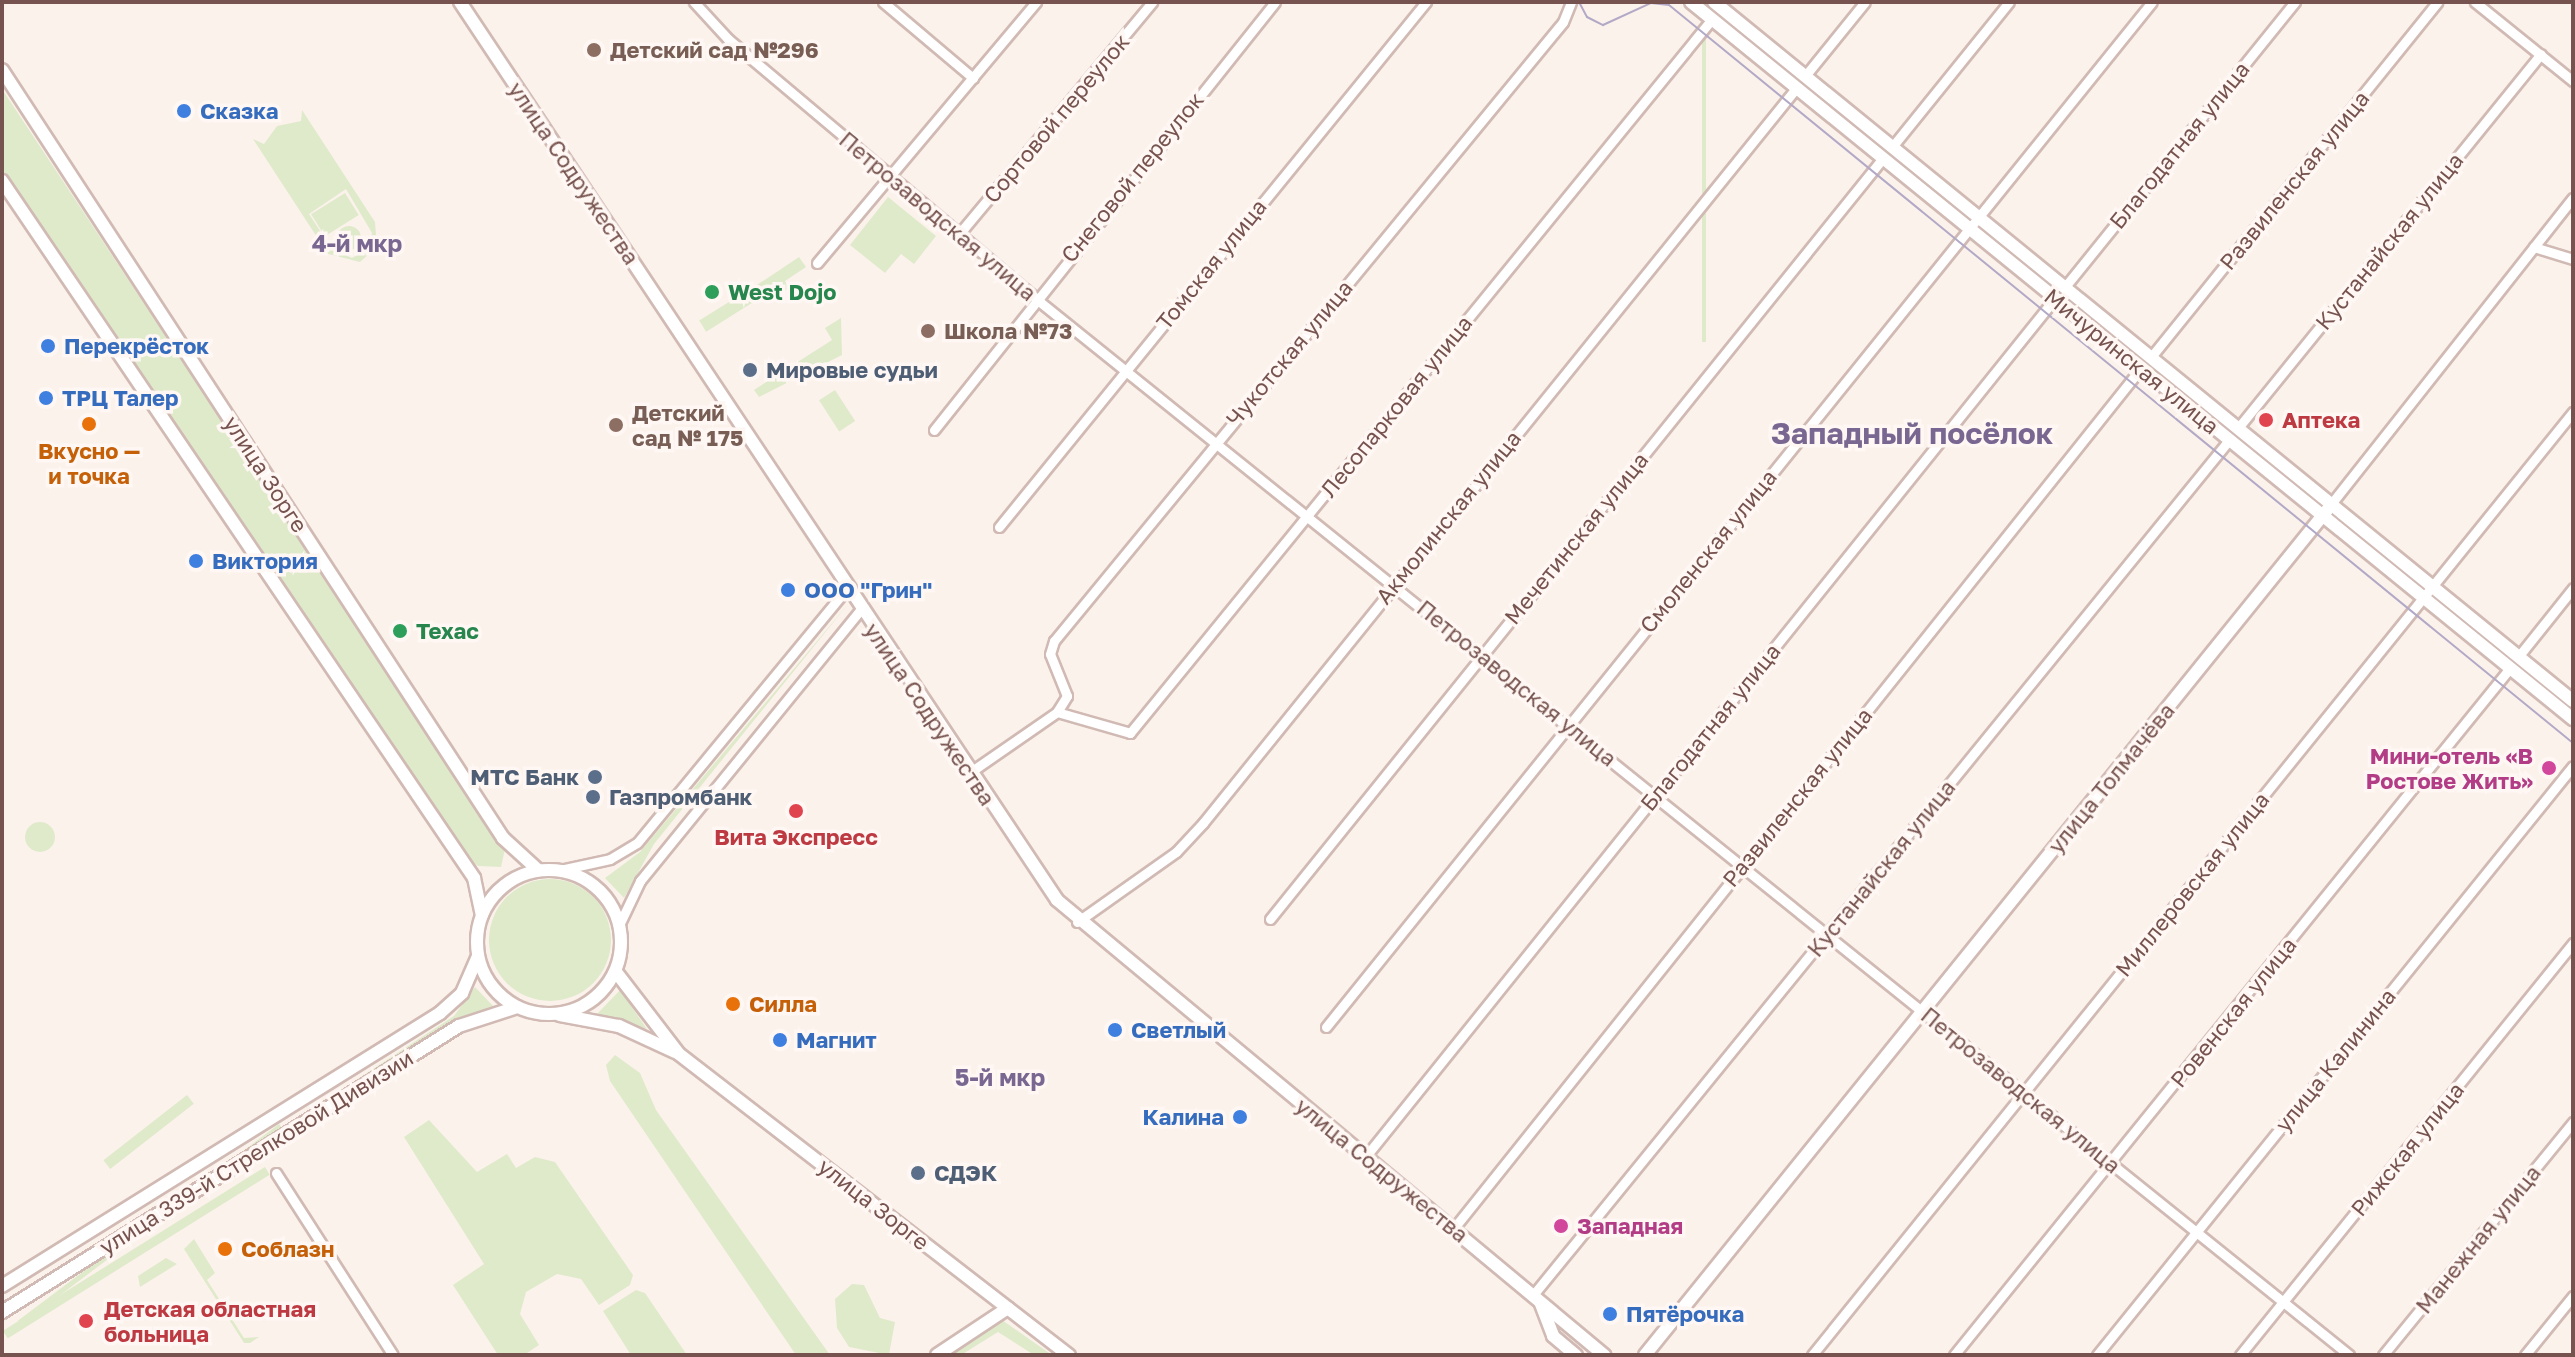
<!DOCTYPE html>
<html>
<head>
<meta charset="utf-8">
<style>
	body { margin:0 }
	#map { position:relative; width:2575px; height:1357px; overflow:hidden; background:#fcf2ec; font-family:"Golos Text",sans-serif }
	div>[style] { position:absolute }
	.green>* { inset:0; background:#dfeaca; transform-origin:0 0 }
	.round { border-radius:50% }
	.roads { filter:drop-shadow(2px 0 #d1bab4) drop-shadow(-2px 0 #d1bab4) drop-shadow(0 2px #d1bab4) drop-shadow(0 -2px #d1bab4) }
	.street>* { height:9px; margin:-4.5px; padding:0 4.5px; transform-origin:4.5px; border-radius:4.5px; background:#fff }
	.secondary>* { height:12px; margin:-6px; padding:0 6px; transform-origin:6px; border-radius:6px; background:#fff }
	.secondary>.ring { margin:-6px; padding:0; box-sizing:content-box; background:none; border:12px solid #fff; border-radius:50% }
	.tram>* { height:2px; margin:-1px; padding:0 1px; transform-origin:1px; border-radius:1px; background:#b2a9c7 }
	.dots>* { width:22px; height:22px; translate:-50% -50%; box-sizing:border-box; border:4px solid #fef7f3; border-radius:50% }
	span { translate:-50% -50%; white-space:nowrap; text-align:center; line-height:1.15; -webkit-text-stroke:7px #fef7f3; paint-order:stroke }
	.education-label { font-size:22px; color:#785e54; font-weight:700 }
	.left { translate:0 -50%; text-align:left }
	.shop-label { font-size:22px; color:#366cbe; font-weight:700 }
	.right { translate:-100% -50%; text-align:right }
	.street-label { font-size:22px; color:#77534f }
	.leisure-label { font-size:22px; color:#27864d; font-weight:700 }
	.service-label { font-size:22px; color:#4e5e75; font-weight:700 }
	.health-label { font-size:22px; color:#be3a42; font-weight:700 }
	.food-label { font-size:22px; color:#c56008; font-weight:700 }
	.hotel-label { font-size:22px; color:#b23c85; font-weight:700 }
	.neighbourhood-label { font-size:24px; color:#796792; font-weight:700 }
	.district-label { font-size:30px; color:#796792; font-weight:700 }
	.frame { position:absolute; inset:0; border:4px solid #77534f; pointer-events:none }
</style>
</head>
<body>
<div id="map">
	<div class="green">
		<div style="left:1702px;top:2px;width:4px;height:340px"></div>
		<div style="clip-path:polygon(2px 89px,505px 849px,501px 867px,478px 866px,466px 857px,2px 170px)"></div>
		<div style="clip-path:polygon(evenodd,302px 110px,375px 222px,377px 247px,360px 262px,328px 254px,253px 139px,264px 144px,277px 126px,301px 121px,302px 110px,346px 189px,372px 233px,368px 249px,352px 258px,332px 249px,309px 214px,346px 189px)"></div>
		<div style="left:345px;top:193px;width:26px;height:40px;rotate:58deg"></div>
		<div style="clip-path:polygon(888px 197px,936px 236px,914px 264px,901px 254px,885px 273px,850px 245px)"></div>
		<div class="round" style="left:337px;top:226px;width:24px;height:24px"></div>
		<div style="left:1982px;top:227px;width:433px;height:4px;rotate:39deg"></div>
		<div style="clip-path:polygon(799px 257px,806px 267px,785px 281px,789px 289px,757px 298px,751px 289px)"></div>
		<div style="left:745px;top:292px;width:13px;height:54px;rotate:58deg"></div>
		<div style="clip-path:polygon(841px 318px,842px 355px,759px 397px,754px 390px,832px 340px,825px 328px)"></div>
		<div style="left:835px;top:390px;width:37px;height:19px;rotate:57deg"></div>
		<div style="clip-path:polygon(849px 603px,654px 844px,624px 898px,605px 878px,640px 852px)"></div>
		<div class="round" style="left:25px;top:822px;width:30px;height:30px"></div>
		<div class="round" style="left:489px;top:879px;width:122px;height:122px"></div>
		<div style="clip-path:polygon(475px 987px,494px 1007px,456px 1020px,289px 1124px,454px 1016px)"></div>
		<div style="clip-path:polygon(623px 987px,629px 1003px,647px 1029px,597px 1014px)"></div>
		<div style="clip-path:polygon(615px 1055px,640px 1073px,656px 1110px,830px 1355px,796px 1355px,610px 1081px,606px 1065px)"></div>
		<div style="left:187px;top:1095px;width:11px;height:106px;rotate:52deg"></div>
		<div style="clip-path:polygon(429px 1120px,477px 1172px,507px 1154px,516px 1168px,535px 1157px,555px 1162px,633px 1275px,630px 1285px,599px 1305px,581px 1279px,557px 1274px,526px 1292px,520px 1314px,539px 1345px,524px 1355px,498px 1355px,453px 1285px,484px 1264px,404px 1137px)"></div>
		<div style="left:279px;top:1124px;width:5px;height:327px;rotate:53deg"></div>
		<div style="left:265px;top:1167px;width:9px;height:309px;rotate:58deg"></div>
		<div style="clip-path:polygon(194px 1239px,215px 1273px,207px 1280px,244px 1338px,259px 1337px,250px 1343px,244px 1343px,184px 1249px)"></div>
		<div style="clip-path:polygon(166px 1258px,177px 1264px,140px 1287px,138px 1276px)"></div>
		<div style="clip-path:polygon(852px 1284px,864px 1285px,880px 1318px,895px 1322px,889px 1355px,849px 1347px,837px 1328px,835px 1299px)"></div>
		<div style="clip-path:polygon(636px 1290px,645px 1293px,687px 1355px,631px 1355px,603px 1311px)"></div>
		<div style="clip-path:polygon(1002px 1320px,1052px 1355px,1034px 1355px,998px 1332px,961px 1355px,946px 1355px)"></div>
	</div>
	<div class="roads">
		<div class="street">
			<div style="left:694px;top:2px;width:50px;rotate:47.4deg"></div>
			<div style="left:728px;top:39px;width:408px;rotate:40.1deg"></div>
			<div style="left:1040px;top:302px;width:1680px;rotate:38.81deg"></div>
			<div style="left:883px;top:2px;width:118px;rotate:40.2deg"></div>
			<div style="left:2475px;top:2px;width:126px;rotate:38.9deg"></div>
			<div style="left:1805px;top:76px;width:95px;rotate:-51deg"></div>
			<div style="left:1892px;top:147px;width:186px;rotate:-51.1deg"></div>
			<div style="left:959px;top:234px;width:302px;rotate:-50.2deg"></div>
			<div style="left:2534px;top:247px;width:41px;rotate:17.1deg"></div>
			<div style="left:817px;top:263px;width:341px;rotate:-50deg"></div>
			<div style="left:2064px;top:288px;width:368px;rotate:-51.1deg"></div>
			<div style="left:2151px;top:357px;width:456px;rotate:-51.1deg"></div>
			<div style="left:2238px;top:428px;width:481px;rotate:-51deg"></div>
			<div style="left:934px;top:430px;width:547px;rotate:-51.45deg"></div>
			<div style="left:2331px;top:504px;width:390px;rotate:-51.7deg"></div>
			<div style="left:999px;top:527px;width:677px;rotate:-50.88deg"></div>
			<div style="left:2518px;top:657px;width:88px;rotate:-51.4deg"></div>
			<div style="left:1057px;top:712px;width:76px;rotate:16deg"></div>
			<div style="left:1130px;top:733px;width:921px;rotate:-50.82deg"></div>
			<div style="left:969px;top:773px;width:107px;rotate:-34.7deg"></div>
			<div style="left:1057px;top:712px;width:19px;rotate:-58deg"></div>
			<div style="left:1067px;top:696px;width:45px;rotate:-112deg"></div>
			<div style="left:1050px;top:654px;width:14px;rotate:-73deg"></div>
			<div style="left:1054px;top:641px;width:801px;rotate:-50.57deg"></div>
			<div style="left:1563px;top:22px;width:22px;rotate:-68deg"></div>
			<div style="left:560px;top:870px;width:51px;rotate:-12.4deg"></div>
			<div style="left:610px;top:859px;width:31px;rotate:-31deg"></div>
			<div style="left:637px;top:843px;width:330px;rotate:-50.5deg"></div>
			<div style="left:1270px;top:919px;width:977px;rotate:-51.15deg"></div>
			<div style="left:1077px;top:922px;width:121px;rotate:-35.3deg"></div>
			<div style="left:1176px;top:852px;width:40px;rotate:-47deg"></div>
			<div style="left:1203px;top:823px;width:946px;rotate:-51.09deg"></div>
			<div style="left:620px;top:923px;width:47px;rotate:-64.5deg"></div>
			<div style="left:640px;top:881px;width:350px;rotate:-50.9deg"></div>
			<div style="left:1326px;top:1027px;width:1316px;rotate:-51.14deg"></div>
			<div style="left:1366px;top:1156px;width:1100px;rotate:-51.23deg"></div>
			<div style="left:276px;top:1173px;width:216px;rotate:57.3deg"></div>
			<div style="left:1454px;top:1228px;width:1101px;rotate:-51.38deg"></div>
			<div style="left:1533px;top:1295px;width:1102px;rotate:-50.85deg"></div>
			<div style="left:1812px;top:1355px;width:1212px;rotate:-51.1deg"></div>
			<div style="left:1954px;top:1355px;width:884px;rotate:-51.02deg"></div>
			<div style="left:2097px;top:1355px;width:757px;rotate:-51.06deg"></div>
			<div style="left:2240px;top:1355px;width:530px;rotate:-51.05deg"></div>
			<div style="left:2383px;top:1355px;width:301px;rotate:-50.8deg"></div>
			<div style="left:2525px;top:1355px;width:76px;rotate:-50.9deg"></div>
		</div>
		<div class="secondary">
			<div style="left:460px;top:2px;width:1078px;rotate:56.38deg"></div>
			<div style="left:1057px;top:900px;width:712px;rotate:39.75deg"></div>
			<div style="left:1691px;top:2px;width:1137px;rotate:39.11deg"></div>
			<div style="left:1714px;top:2px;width:1107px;rotate:39.14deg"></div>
			<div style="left:2px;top:70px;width:917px;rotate:56.88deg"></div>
			<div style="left:503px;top:838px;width:47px;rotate:42.4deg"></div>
			<div style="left:2px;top:181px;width:842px;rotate:55.89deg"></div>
			<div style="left:474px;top:878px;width:38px;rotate:78deg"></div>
			<div class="ring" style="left:477px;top:870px;width:132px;height:132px"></div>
			<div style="left:616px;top:972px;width:103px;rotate:52.5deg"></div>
			<div style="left:679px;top:1054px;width:493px;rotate:37.7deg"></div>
			<div style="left:560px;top:1015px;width:60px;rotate:10.6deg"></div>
			<div style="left:619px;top:1026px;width:62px;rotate:24.9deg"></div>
			<div style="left:2px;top:1286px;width:516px;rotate:-31.93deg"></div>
			<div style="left:440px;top:1013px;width:30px;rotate:-42deg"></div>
			<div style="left:462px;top:993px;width:40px;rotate:-66.6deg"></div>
			<div style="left:1541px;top:1304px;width:34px;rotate:69deg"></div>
			<div style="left:1553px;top:1336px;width:30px;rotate:40deg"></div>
			<div style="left:2px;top:1312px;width:539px;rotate:-32.04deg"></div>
			<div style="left:459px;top:1026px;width:61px;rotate:-18.1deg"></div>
			<div style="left:937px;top:1355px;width:85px;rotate:-33.5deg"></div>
			<div style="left:1645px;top:1355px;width:1086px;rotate:-51.09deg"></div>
		</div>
	</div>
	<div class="tram">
		<div style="left:1579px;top:2px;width:17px;rotate:62deg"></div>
		<div style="left:1587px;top:17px;width:18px;rotate:27deg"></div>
		<div style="left:1603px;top:25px;width:53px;rotate:-24.6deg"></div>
		<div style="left:1651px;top:3px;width:18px;rotate:6deg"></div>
		<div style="left:1669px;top:5px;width:1167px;rotate:39.23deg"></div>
	</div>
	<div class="dots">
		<div style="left:594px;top:50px;background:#8d6e63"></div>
		<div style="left:184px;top:111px;background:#3f7fe0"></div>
		<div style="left:712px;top:292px;background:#2e9e5b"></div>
		<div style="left:928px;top:331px;background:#8d6e63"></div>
		<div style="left:48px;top:346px;background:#3f7fe0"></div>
		<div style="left:750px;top:370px;background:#5c6f8a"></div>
		<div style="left:46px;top:398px;background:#3f7fe0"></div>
		<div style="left:2266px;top:420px;background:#e0444e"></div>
		<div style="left:89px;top:424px;background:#e8710a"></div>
		<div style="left:616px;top:425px;background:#8d6e63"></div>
		<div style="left:196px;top:561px;background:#3f7fe0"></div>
		<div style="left:788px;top:590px;background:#3f7fe0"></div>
		<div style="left:400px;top:631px;background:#2e9e5b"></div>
		<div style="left:2549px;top:768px;background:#d1479c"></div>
		<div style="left:595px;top:777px;background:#5c6f8a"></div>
		<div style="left:593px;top:797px;background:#5c6f8a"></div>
		<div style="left:796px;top:811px;background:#e0444e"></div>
		<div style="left:733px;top:1004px;background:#e8710a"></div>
		<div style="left:1115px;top:1030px;background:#3f7fe0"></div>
		<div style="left:780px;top:1040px;background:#3f7fe0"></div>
		<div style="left:1240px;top:1117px;background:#3f7fe0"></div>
		<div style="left:918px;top:1173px;background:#5c6f8a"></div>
		<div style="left:1561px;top:1226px;background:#d1479c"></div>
		<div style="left:225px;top:1249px;background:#e8710a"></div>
		<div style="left:1610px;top:1314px;background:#3f7fe0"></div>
		<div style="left:86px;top:1321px;background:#e0444e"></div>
	</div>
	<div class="education-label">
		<span class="left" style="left:610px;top:50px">Детский сад №296</span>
		<span class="left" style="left:944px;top:331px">Школа №73</span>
		<span class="left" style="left:632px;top:425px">Детский<br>сад № 175</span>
	</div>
	<div class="shop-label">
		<span class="left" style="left:200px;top:111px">Сказка</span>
		<span class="left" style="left:64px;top:346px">Перекрёсток</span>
		<span class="left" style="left:62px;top:398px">ТРЦ Талер</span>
		<span class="left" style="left:212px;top:561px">Виктория</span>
		<span class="left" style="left:804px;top:590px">ООО "Грин"</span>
		<span class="left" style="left:1131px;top:1030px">Светлый</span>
		<span class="left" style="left:796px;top:1040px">Магнит</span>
		<span class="right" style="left:1224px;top:1117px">Калина</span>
		<span class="left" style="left:1626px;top:1314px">Пятёрочка</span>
	</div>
	<div class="street-label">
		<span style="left:1056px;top:118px;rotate:-50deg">Сортовой переулок</span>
		<span style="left:2179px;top:145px;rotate:-51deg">Благодатная улица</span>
		<span style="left:574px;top:173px;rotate:56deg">улица Содружества</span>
		<span style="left:1132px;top:177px;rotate:-51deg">Снеговой переулок</span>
		<span style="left:2294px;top:180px;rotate:-51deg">Развиленская улица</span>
		<span style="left:938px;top:216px;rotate:40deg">Петрозаводская улица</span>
		<span style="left:2389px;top:241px;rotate:-51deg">Кустанайская улица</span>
		<span style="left:1211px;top:264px;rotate:-51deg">Томская улица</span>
		<span style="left:1289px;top:353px;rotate:-50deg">Чукотская улица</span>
		<span style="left:2132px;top:361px;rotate:39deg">Мичуринская улица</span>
		<span style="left:1396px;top:406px;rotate:-51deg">Лесопарковая улица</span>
		<span style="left:266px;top:474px;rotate:57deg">улица Зорге</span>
		<span style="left:1448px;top:517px;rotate:-51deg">Акмолинская улица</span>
		<span style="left:1576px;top:538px;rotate:-51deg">Мечетинская улица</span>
		<span style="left:1708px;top:551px;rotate:-51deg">Смоленская улица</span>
		<span style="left:1517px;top:683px;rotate:39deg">Петрозаводская улица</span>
		<span style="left:930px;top:714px;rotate:56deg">улица Содружества</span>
		<span style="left:1710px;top:727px;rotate:-51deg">Благодатная улица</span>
		<span style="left:2111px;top:778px;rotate:-51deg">улица Толмачёва</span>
		<span style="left:1797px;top:797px;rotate:-51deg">Развиленская улица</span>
		<span style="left:1881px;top:868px;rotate:-51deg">Кустанайская улица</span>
		<span style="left:2192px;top:884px;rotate:-51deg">Миллеровская улица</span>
		<span style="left:2233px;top:1012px;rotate:-51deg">Ровенская улица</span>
		<span style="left:2335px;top:1060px;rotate:-51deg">улица Калинина</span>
		<span style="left:2021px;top:1090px;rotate:39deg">Петрозаводская улица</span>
		<span style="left:2407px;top:1149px;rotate:-51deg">Рижская улица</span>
		<span style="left:256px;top:1152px;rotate:-32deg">улица 339-й Стрелковой Дивизии</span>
		<span style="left:1382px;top:1170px;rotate:39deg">улица Содружества</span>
		<span style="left:874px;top:1204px;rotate:38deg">улица Зорге</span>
		<span style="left:2478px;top:1239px;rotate:-51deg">Манежная улица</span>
	</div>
	<div class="leisure-label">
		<span class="left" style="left:728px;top:292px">West Dojo</span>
		<span class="left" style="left:416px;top:631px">Техас</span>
	</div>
	<div class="service-label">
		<span class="left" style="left:766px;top:370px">Мировые судьи</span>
		<span class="right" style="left:579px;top:777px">МТС Банк</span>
		<span class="left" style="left:609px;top:797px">Газпромбанк</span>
		<span class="left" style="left:934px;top:1173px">СДЭК</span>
	</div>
	<div class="health-label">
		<span class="left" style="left:2282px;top:420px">Аптека</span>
		<span style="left:796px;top:837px">Вита Экспресс</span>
		<span class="left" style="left:104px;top:1321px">Детская областная<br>больница</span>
	</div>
	<div class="food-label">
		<span style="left:89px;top:463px">Вкусно —<br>и точка</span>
		<span class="left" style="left:749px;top:1004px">Силла</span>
		<span class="left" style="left:241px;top:1249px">Соблазн</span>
	</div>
	<div class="hotel-label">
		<span class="right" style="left:2533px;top:768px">Мини-отель «В<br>Ростове Жить»</span>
		<span class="left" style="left:1577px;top:1226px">Западная</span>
	</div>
	<div class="neighbourhood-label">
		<span style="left:357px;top:243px">4-й мкр</span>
		<span style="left:1000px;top:1077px">5-й мкр</span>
	</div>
	<div class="district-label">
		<span style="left:1912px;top:433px">Западный посёлок</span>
	</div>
	<div class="frame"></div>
</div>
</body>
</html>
